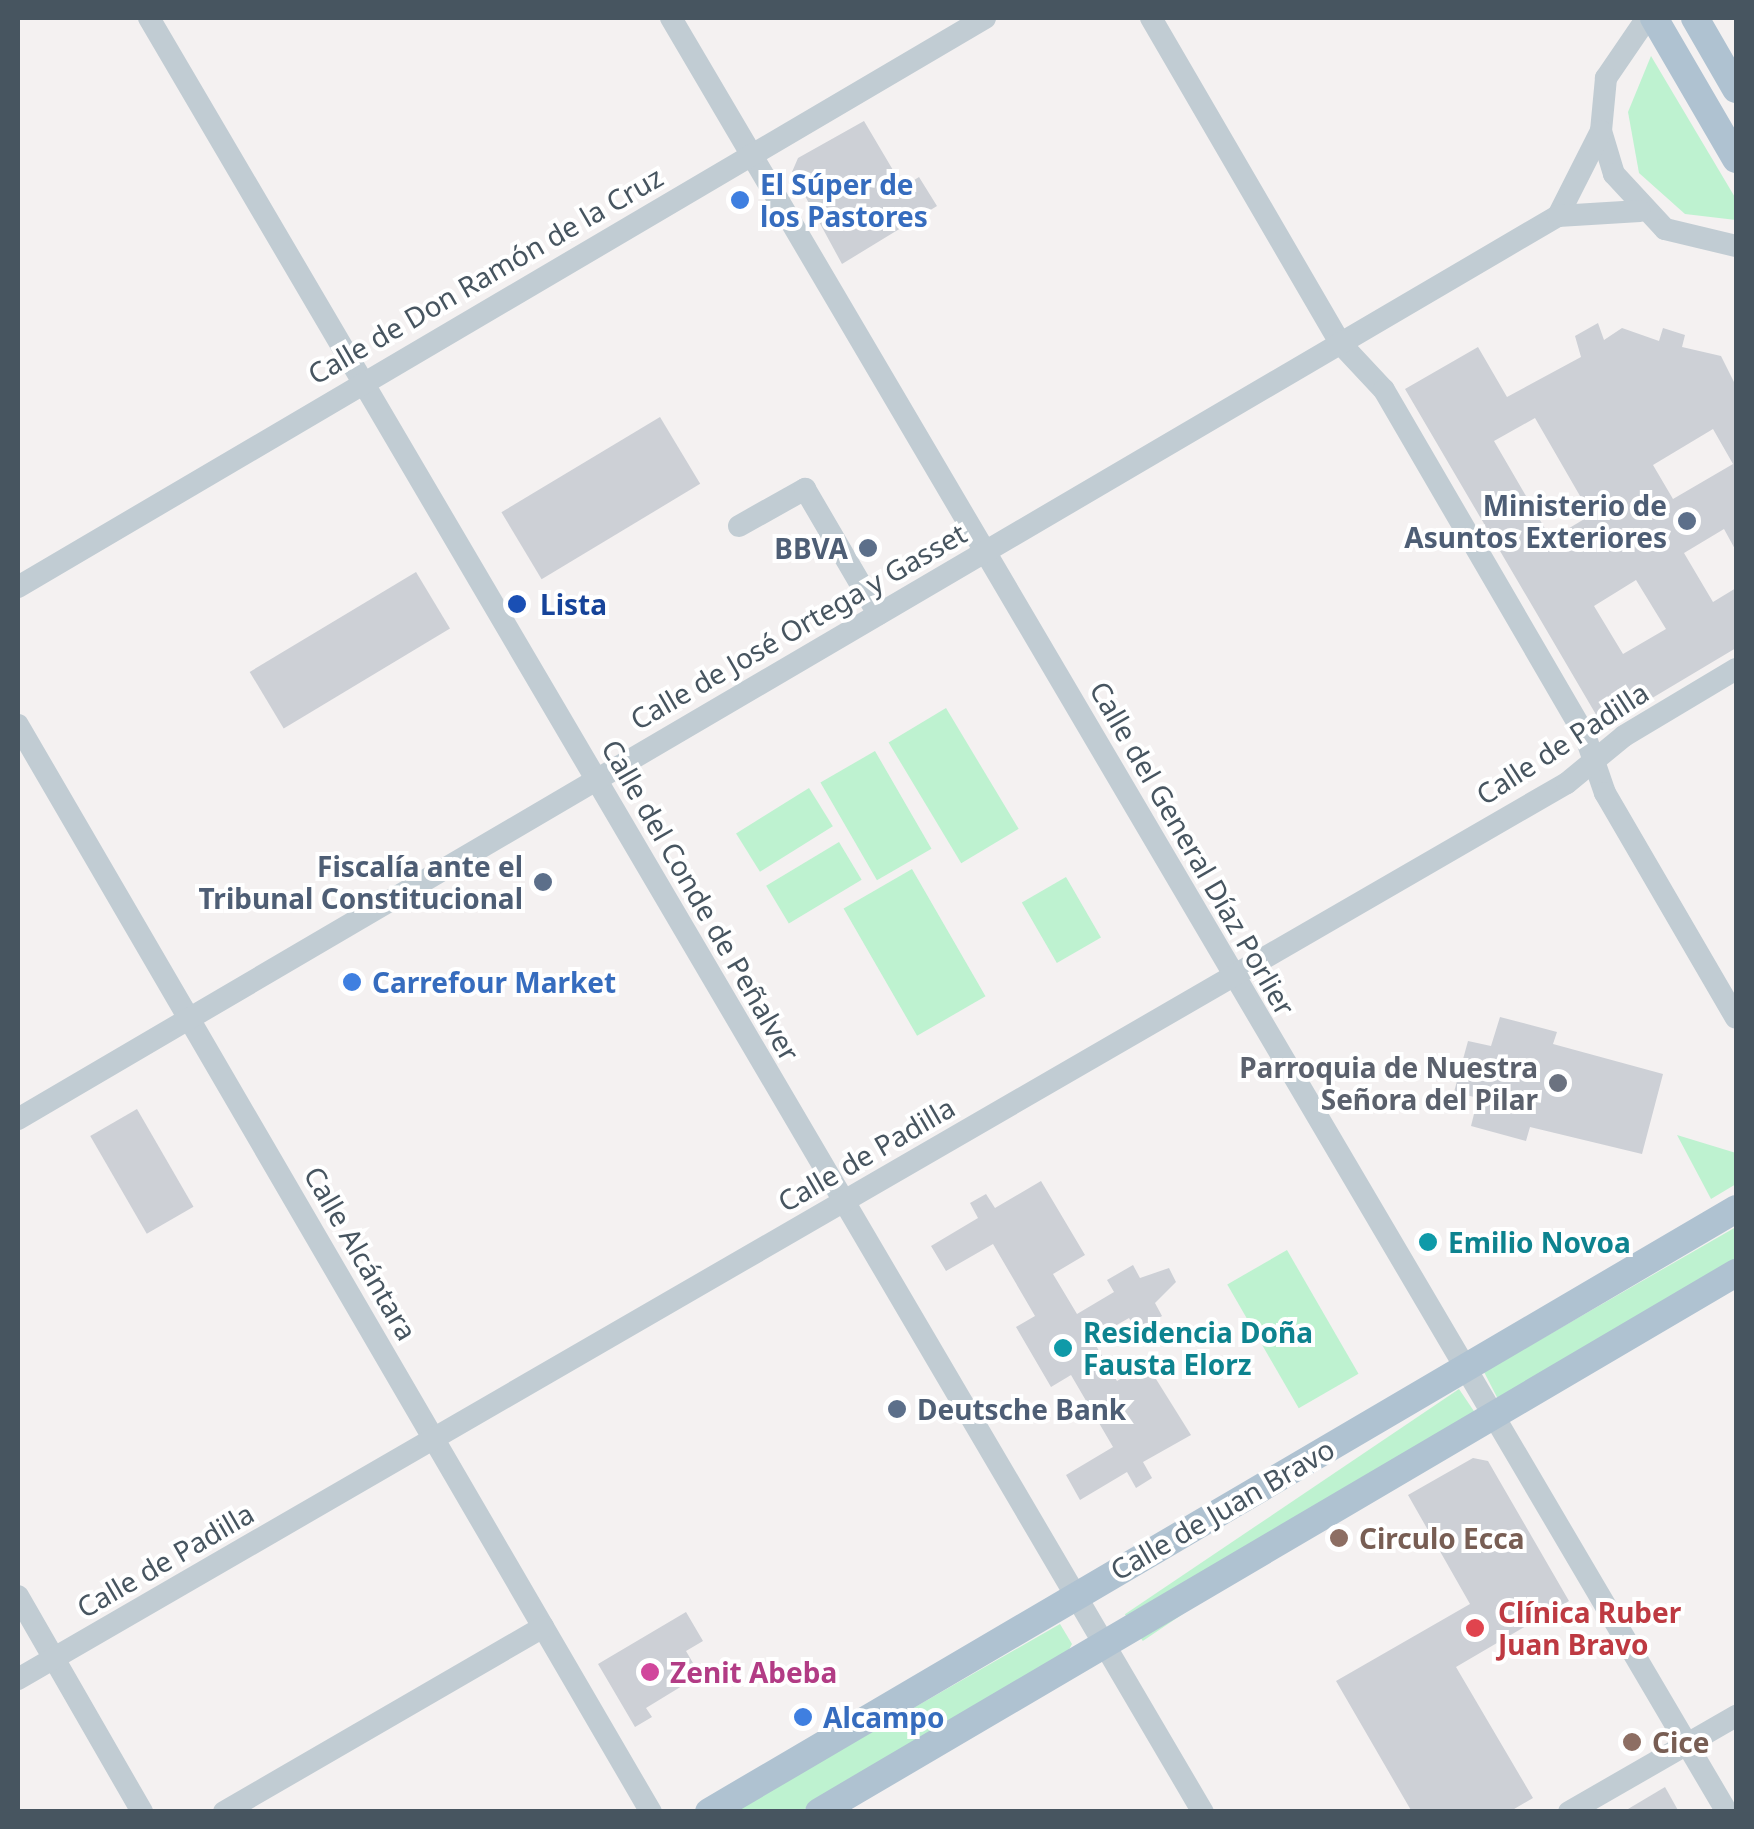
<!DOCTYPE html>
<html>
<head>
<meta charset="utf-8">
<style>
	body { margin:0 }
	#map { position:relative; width:1754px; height:1829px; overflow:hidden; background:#f4f1f1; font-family:"Noto Sans",sans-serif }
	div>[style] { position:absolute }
	.green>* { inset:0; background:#bef2d0; transform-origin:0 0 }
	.building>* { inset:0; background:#cdd0d6; transform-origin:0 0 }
	.minor>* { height:22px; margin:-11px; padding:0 11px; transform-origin:11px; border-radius:11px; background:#c1ccd3 }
	.major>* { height:28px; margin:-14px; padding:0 14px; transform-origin:14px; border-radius:14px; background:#afc2d1 }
	.dots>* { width:28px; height:28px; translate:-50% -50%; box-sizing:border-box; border:5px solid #fff; border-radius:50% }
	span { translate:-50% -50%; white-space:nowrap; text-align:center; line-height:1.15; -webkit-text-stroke:8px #fff; paint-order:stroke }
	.shop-label { font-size:28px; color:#366cbe; font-weight:700 }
	.left { translate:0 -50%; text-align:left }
	.street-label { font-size:28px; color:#475560 }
	.service-label { font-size:28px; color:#4e5e75; font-weight:700 }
	.right { translate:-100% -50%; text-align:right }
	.transit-label { font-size:28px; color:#164399; font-weight:700 }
	.worship-label { font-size:28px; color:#5b616d; font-weight:700 }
	.culture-label { font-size:28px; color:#0d838f; font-weight:700 }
	.education-label { font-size:28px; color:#785e54; font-weight:700 }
	.health-label { font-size:28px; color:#be3a42; font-weight:700 }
	.hotel-label { font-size:28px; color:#b23c85; font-weight:700 }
	.frame { position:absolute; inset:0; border:20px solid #475560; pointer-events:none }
</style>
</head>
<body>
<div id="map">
	<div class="green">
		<div style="clip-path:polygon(1651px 56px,1736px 199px,1736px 220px,1685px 214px,1639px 173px,1628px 112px)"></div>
		<div style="left:946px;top:708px;width:141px;height:67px;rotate:59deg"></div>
		<div style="left:875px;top:751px;width:113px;height:63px;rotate:60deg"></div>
		<div style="left:809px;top:788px;width:45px;height:86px;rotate:58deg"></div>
		<div style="left:839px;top:842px;width:44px;height:85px;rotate:59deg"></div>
		<div style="left:912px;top:869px;width:147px;height:79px;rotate:60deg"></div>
		<div style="left:1066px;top:877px;width:70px;height:51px;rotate:60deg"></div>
		<div style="clip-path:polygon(1677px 1135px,1736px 1153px,1736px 1184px,1711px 1199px)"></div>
		<div style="clip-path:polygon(1736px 1227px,1736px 1263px,1500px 1403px,1484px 1372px)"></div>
		<div style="left:1287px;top:1250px;width:143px;height:69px;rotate:60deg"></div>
		<div style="left:1459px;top:1389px;width:32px;height:403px;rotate:56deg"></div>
		<div style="clip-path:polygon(1060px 1624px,1072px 1644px,1065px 1657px,801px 1811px,732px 1812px)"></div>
	</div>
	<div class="building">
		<div style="clip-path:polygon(864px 121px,903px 187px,919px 177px,937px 206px,842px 264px,792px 172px,798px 158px)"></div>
		<div style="clip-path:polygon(evenodd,1598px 323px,1604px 340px,1622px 328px,1659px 341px,1663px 328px,1685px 335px,1682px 347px,1721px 356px,1736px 386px,1736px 551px,1724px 529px,1684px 553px,1713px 602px,1736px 588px,1736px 648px,1612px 722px,1598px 718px,1405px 389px,1478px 347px,1507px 397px,1581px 357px,1575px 336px,1598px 323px,1535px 418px,1591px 515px,1551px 539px,1494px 441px,1535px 418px,1598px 323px,1713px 429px,1733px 464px,1673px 499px,1653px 465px,1713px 429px,1598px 323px,1636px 580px,1666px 629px,1623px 654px,1594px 606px,1636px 580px)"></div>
		<div style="left:660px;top:417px;width:78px;height:185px;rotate:59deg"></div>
		<div style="left:416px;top:572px;width:66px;height:194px;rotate:59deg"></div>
		<div style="clip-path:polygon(1500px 1017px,1557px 1032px,1553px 1044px,1663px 1074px,1642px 1154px,1530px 1127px,1526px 1141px,1471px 1126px,1478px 1098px,1454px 1092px,1468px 1041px,1491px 1046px)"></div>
		<div style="left:137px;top:1109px;width:113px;height:54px;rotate:60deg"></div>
		<div style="clip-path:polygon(1041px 1181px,1085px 1255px,1053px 1274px,1077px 1314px,1114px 1292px,1107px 1280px,1133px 1265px,1140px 1278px,1169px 1268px,1176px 1282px,1155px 1303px,1162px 1316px,1137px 1331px,1129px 1318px,1092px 1339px,1117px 1381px,1146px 1363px,1191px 1435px,1143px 1462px,1152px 1478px,1136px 1488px,1127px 1472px,1080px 1500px,1066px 1475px,1113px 1447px,1071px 1375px,1051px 1387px,1016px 1327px,1035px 1316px,993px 1244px,946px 1271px,931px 1246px,978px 1218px,970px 1203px,986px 1194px,995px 1208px)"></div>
		<div style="clip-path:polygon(1473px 1458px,1488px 1461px,1569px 1601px,1456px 1667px,1533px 1798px,1509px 1812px,1412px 1812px,1336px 1681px,1470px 1604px,1408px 1495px)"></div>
		<div style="clip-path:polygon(686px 1612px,703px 1641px,686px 1651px,700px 1675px,646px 1708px,652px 1717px,635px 1727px,598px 1664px)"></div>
		<div style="clip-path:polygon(1665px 1787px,1679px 1812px,1623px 1812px)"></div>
	</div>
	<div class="minor">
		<div style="left:149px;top:18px;width:2081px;rotate:59.57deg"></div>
		<div style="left:671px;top:18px;width:2082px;rotate:59.52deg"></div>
		<div style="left:1151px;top:18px;width:376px;rotate:59.8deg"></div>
		<div style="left:1340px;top:343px;width:64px;rotate:46.9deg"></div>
		<div style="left:1384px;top:390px;width:399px;rotate:59.8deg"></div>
		<div style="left:1585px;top:735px;width:61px;rotate:71deg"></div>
		<div style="left:1605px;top:793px;width:260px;rotate:59.8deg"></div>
		<div style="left:1647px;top:18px;width:73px;rotate:124.3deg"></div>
		<div style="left:1606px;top:78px;width:53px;rotate:95.4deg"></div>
		<div style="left:1601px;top:131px;width:45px;rotate:73.2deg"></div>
		<div style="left:1614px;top:174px;width:75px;rotate:47.2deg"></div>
		<div style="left:1665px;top:229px;width:73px;rotate:13.5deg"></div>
		<div style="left:1558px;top:216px;width:95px;rotate:-63.2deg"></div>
		<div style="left:739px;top:526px;width:76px;rotate:-29.3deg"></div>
		<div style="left:805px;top:489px;width:145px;rotate:59.7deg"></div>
		<div style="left:18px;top:587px;width:1122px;rotate:-30.47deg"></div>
		<div style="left:18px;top:725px;width:1258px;rotate:59.79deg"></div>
		<div style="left:18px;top:1119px;width:1785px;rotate:-30.39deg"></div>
		<div style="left:1558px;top:216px;width:82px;rotate:-3.5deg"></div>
		<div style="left:18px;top:1596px;width:249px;rotate:60.1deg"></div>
		<div style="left:18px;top:1679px;width:1789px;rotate:-30.05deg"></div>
		<div style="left:1567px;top:783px;width:74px;rotate:-39.5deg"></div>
		<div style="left:1624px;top:736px;width:131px;rotate:-30.9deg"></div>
		<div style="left:224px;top:1812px;width:369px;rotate:-30.1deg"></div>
		<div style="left:1569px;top:1812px;width:193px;rotate:-29.9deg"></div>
	</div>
	<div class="major">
		<div style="left:1654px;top:18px;width:163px;rotate:59.8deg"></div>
		<div style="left:1695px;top:18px;width:82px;rotate:60deg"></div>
		<div style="left:709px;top:1812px;width:1191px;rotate:-30.42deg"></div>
		<div style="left:819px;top:1812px;width:1064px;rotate:-30.45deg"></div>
	</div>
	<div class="dots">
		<div style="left:740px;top:200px;background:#3f7fe0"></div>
		<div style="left:1687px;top:521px;background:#5c6f8a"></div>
		<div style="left:868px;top:548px;background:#5c6f8a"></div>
		<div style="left:517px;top:604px;background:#1a4fb4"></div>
		<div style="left:543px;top:882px;background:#5c6f8a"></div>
		<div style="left:352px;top:982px;background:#3f7fe0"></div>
		<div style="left:1558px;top:1083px;background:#6b7280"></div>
		<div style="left:1428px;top:1242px;background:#0f9aa8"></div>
		<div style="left:1063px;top:1348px;background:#0f9aa8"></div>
		<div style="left:897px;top:1409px;background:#5c6f8a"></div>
		<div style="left:1339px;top:1538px;background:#8d6e63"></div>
		<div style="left:1475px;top:1628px;background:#e0444e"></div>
		<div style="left:650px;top:1672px;background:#d1479c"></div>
		<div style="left:803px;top:1717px;background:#3f7fe0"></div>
		<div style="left:1632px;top:1742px;background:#8d6e63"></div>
	</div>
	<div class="shop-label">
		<span class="left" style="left:760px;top:200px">El Súper de<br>los Pastores</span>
		<span class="left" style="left:372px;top:982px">Carrefour Market</span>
		<span class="left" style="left:823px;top:1717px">Alcampo</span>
	</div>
	<div class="street-label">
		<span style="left:485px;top:275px;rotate:-30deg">Calle de Don Ramón de la Cruz</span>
		<span style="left:798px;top:626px;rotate:-30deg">Calle de José Ortega y Gasset</span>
		<span style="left:1562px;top:743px;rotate:-33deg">Calle de Padilla</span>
		<span style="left:1193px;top:848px;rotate:60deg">Calle del General Díaz Porlier</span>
		<span style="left:701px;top:900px;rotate:60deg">Calle del Conde de Peñalver</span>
		<span style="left:866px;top:1154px;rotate:-30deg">Calle de Padilla</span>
		<span style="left:361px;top:1253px;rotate:60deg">Calle Alcántara</span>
		<span style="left:1222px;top:1509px;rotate:-30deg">Calle de Juan Bravo</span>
		<span style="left:165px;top:1560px;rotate:-30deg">Calle de Padilla</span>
	</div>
	<div class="service-label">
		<span class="right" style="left:1667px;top:521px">Ministerio de<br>Asuntos Exteriores</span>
		<span class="right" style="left:848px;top:548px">BBVA</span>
		<span class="right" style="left:523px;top:882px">Fiscalía ante el<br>Tribunal Constitucional</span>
		<span class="left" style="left:917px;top:1409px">Deutsche Bank</span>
	</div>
	<div class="transit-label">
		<span class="left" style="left:540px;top:604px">Lista</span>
	</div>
	<div class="worship-label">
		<span class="right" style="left:1538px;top:1083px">Parroquia de Nuestra<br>Señora del Pilar</span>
	</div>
	<div class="culture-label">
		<span class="left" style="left:1448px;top:1242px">Emilio Novoa</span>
		<span class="left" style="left:1083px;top:1348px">Residencia Doña<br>Fausta Elorz</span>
	</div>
	<div class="education-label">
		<span class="left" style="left:1359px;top:1538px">Circulo Ecca</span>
		<span class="left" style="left:1652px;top:1742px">Cice</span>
	</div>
	<div class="health-label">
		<span class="left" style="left:1498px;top:1628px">Clínica Ruber<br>Juan Bravo</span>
	</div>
	<div class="hotel-label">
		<span class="left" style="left:670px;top:1672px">Zenit Abeba</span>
	</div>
	<div class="frame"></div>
</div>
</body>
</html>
